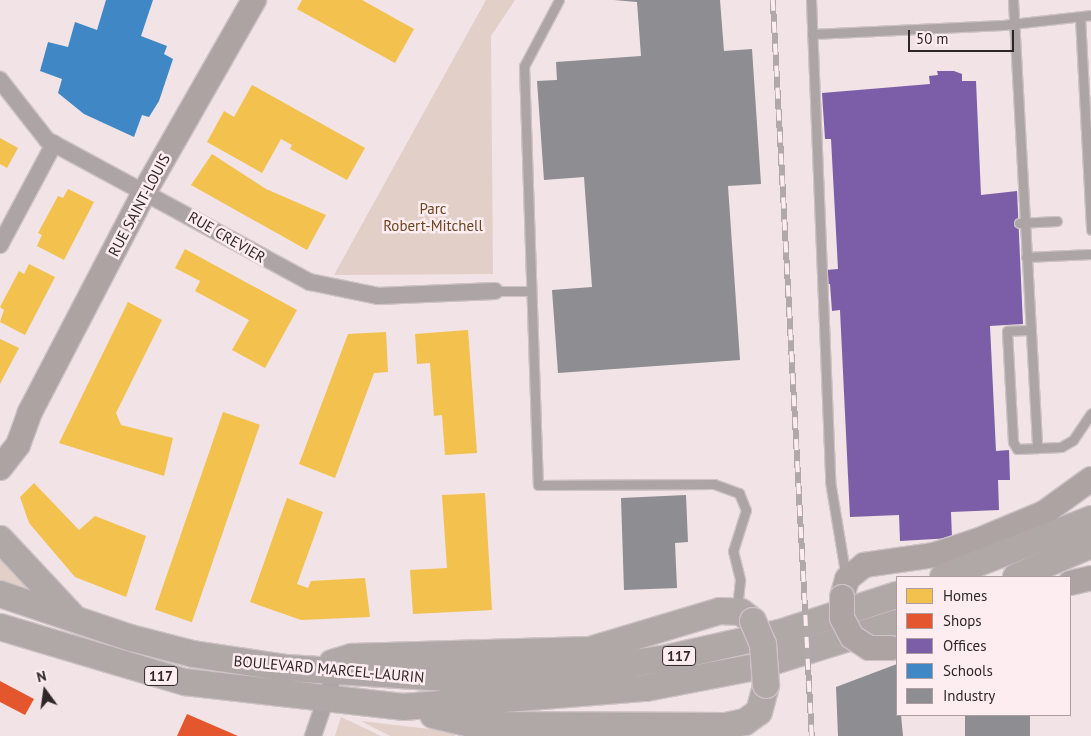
<!DOCTYPE html>
<html>
<head>
<meta charset="utf-8">
<style>
	body { margin:0 }
	#map { position:relative; width:1091px; height:736px; overflow:hidden; background:#f1e3e6; font-family:"PT Sans",sans-serif }
	div>[style] { position:absolute }
	.green>* { inset:0; background:#e1cfc8 }
	.homes>* { inset:0; background:#f2c14e; transform-origin:0 0 }
	.shops>* { inset:0; background:#e4572e }
	.offices>* { inset:0; background:#7b5ea7 }
	.schools>* { inset:0; background:#3f88c5 }
	.industry>* { inset:0; background:#8d8d92; transform-origin:0 0 }
	.roads { filter:drop-shadow(1px 0 #cdc2c4) drop-shadow(-1px 0 #cdc2c4) drop-shadow(0 1px #cdc2c4) drop-shadow(0 -1px #cdc2c4) }
	.lane>* { height:9px; margin:-4.5px; padding:0 4.5px; transform-origin:4.5px; border-radius:4.5px; background:#aca4a5 }
	.street>* { height:16px; margin:-8px; padding:0 8px; transform-origin:8px; border-radius:8px; background:#aca4a5 }
	.secondary>* { height:24px; margin:-12px; padding:0 12px; transform-origin:12px; border-radius:12px; background:#ada3a3 }
	.primary>* { height:26px; margin:-13px; padding:0 13px; transform-origin:13px; border-radius:13px; background:#b0a7a7 }
	.rail>* { height:5.5px; margin-top:-2.75px; transform-origin:0; background:repeating-linear-gradient(90deg,#fdedf0 0 11px,#b1a8aa 0 22px); box-sizing:border-box; border-block:1px solid #b1a8aa }
	.bridges { filter:drop-shadow(1px 0 #cdc2c4) drop-shadow(-1px 0 #cdc2c4) drop-shadow(0 1px #cdc2c4) drop-shadow(0 -1px #cdc2c4) }
	.secondary-bridge>* { height:24px; margin:-12px; padding:0 12px; transform-origin:12px; border-radius:12px; background:#ada3a3 }
	.primary-bridge>* { height:26px; margin:-13px; padding:0 13px; transform-origin:13px; border-radius:13px; background:#b0a7a7 }
	span { translate:-50% -50%; white-space:nowrap; text-align:center; line-height:1.15; -webkit-text-stroke:5px #fdedf0; paint-order:stroke }
	.shield-label span { padding:1px 4px; background:#fdedf0; border:1px solid; border-radius:4px; -webkit-text-stroke-width:0 }
	.shield-label { font-size:14px; color:#2f2627; font-weight:700 }
	.street-label { font-size:15px; color:#2f2627 }
	.park-label { font-size:15px; color:#6d4420 }
	.legend { position:absolute; left:896px; top:576px; width:175px; height:140px; box-sizing:border-box; background:#fdedf0; border:1px solid #ab9da0; margin:0; padding:6px 9px; list-style:none; font-size:15px; color:#2f2627 }
	.legend li { display:flex; align-items:center; gap:10px; height:25px }
	.legend b { width:25px; border:1px solid #ab9da0 }
	.north { position:absolute; left:20px; top:666px; width:50px; height:50px; -webkit-text-stroke:4px #fdedf0; paint-order:stroke; rotate:346deg; font-size:14px; font-weight:700; line-height:20px; text-align:center; color:#2f2627 }
	.north::after { content:''; display:block; margin:auto; width:18px; height:22px; background:#2f2627; clip-path:polygon(50% 0,100% 100%,50% 72%,0 100%) }
	.scale { position:absolute; left:908px; top:30px; width:106px; height:22px; box-sizing:border-box; border:2px solid #2f2627; border-top:0; padding-left:6px; font-size:15px; line-height:18px; white-space:nowrap; color:#2f2627; -webkit-text-stroke:4px #fdedf0; paint-order:stroke }
</style>
</head>
<body>
<div id="map">
	<div class="green">
		<div style="clip-path:polygon(486px 0,515px 0,491px 36px,493px 274px,334px 275px)"></div>
		<div style="clip-path:polygon(0 551px,32px 589px,0 580px)"></div>
		<div style="clip-path:polygon(341px 717px,381px 736px,335px 736px)"></div>
		<div style="clip-path:polygon(361px 721px,455px 732px,455px 736px,390px 736px)"></div>
	</div>
	<div class="homes">
		<div style="clip-path:polygon(302px 0,362px 0,414px 29px,395px 63px,297px 9px)"></div>
		<div style="clip-path:polygon(252px 85px,365px 148px,347px 180px,290px 149px,292px 145px,281px 139px,262px 173px,207px 142px,224px 111px,234px 117px)"></div>
		<div style="clip-path:polygon(0 138px,18px 148px,7px 168px,0 164px)"></div>
		<div style="clip-path:polygon(212px 154px,266px 189px,326px 215px,307px 250px,191px 185px)"></div>
		<div style="clip-path:polygon(68px 189px,94px 202px,64px 260px,37px 246px,42px 235px,38px 233px,58px 196px,63px 198px)"></div>
		<div style="clip-path:polygon(185px 249px,297px 310px,265px 368px,232px 350px,249px 320px,195px 291px,200px 281px,175px 268px)"></div>
		<div style="clip-path:polygon(29px 264px,55px 277px,25px 335px,0 322px,4px 310px,0 307px,19px 271px,24px 274px)"></div>
		<div style="clip-path:polygon(128px 302px,162px 320px,116px 413px,121px 425px,173px 438px,164px 476px,59px 443px)"></div>
		<div style="clip-path:polygon(468px 330px,477px 453px,445px 455px,442px 415px,434px 416px,430px 363px,417px 364px,415px 334px)"></div>
		<div style="clip-path:polygon(386px 332px,388px 372px,374px 373px,335px 478px,299px 464px,348px 334px)"></div>
		<div style="clip-path:polygon(0 339px,19px 348px,0 384px)"></div>
		<div style="left:223px;top:412px;width:39px;height:209px;rotate:19deg"></div>
		<div style="clip-path:polygon(34px 483px,79px 530px,95px 516px,146px 536px,126px 597px,75px 577px,29px 523px,20px 497px)"></div>
		<div style="clip-path:polygon(485px 493px,492px 610px,413px 614px,410px 570px,447px 568px,442px 495px)"></div>
		<div style="clip-path:polygon(287px 498px,323px 512px,297px 584px,308px 588px,311px 581px,365px 578px,370px 617px,301px 620px,250px 602px)"></div>
	</div>
	<div class="shops">
		<div style="clip-path:polygon(0 681px,34px 699px,25px 715px,0 702px)"></div>
		<div style="clip-path:polygon(187px 714px,238px 736px,177px 736px)"></div>
	</div>
	<div class="offices">
		<div style="clip-path:polygon(937px 71px,954px 71px,962px 74px,962px 81px,976px 81px,981px 195px,1017px 191px,1023px 324px,990px 326px,996px 451px,1009px 450px,1010px 480px,998px 480px,999px 510px,951px 512px,952px 538px,900px 541px,899px 515px,850px 517px,840px 310px,832px 311px,830px 284px,826px 284px,826px 270px,838px 269px,831px 139px,825px 139px,822px 93px,930px 84px,929px 76px,938px 75px)"></div>
	</div>
	<div class="schools">
		<div style="clip-path:polygon(106px 0,153px 0,141px 36px,167px 46px,164px 54px,173px 59px,159px 101px,149px 117px,142px 115px,134px 137px,84px 114px,58px 93px,62px 79px,40px 71px,48px 42px,68px 47px,75px 22px,97px 30px)"></div>
	</div>
	<div class="industry">
		<div style="clip-path:polygon(614px 0,720px 0,724px 51px,752px 49px,761px 184px,728px 186px,740px 360px,558px 373px,552px 290px,592px 287px,584px 177px,544px 180px,537px 81px,557px 80px,556px 62px,641px 56px,637px 2px)"></div>
		<div style="clip-path:polygon(686px 495px,688px 542px,675px 543px,677px 588px,624px 590px,621px 498px)"></div>
		<div style="clip-path:polygon(897px 664px,897px 715px,901px 715px,903px 736px,838px 736px,836px 687px)"></div>
		<div style="left:965px;top:715px;width:65px;height:21px"></div>
	</div>
	<div class="roads">
		<div class="lane">
			<div style="left:559px;top:0;width:75px;rotate:117.9deg"></div>
			<div style="left:524px;top:66px;width:419px;rotate:88.1deg"></div>
			<div style="left:538px;top:485px;width:176px;rotate:-0.3deg"></div>
			<div style="left:714px;top:484px;width:27px;rotate:20deg"></div>
			<div style="left:739px;top:493px;width:18px;rotate:68deg"></div>
			<div style="left:746px;top:510px;width:43px;rotate:107.6deg"></div>
			<div style="left:733px;top:551px;width:30px;rotate:76deg"></div>
			<div style="left:740px;top:580px;width:30px;rotate:96deg"></div>
			<div style="left:811px;top:0;width:481px;rotate:87.7deg"></div>
			<div style="left:830px;top:481px;width:86px;rotate:80.6deg"></div>
			<div style="left:844px;top:566px;width:11px;rotate:56deg"></div>
			<div style="left:1013px;top:0;width:449px;rotate:86.9deg"></div>
			<div style="left:1080px;top:17px;width:213px;rotate:87deg"></div>
			<div style="left:812px;top:34px;width:191px;rotate:-2.7deg"></div>
			<div style="left:1003px;top:25px;width:89px;rotate:-6.5deg"></div>
			<div style="left:1019px;top:223px;width:38px;rotate:-3deg"></div>
			<div style="left:1026px;top:257px;width:65px;rotate:-2.6deg"></div>
			<div style="left:495px;top:291px;width:36px"></div>
			<div style="left:1030px;top:330px;width:23px;rotate:178deg"></div>
			<div style="left:1007px;top:331px;width:111px;rotate:86.9deg"></div>
			<div style="left:1013px;top:442px;width:8px;rotate:60deg"></div>
			<div style="left:1017px;top:449px;width:44px;rotate:-2.6deg"></div>
			<div style="left:1061px;top:447px;width:14px;rotate:-30deg"></div>
			<div style="left:1073px;top:440px;width:32px;rotate:-56deg"></div>
		</div>
		<div class="street">
			<div style="left:0;top:80px;width:76px;rotate:51.9deg"></div>
			<div style="left:47px;top:140px;width:299px;rotate:28.4deg"></div>
			<div style="left:310px;top:282px;width:69px;rotate:11.6deg"></div>
			<div style="left:378px;top:296px;width:117px;rotate:-2.4deg"></div>
			<div style="left:0;top:245px;width:115px;rotate:-61.9deg"></div>
			<div style="left:313px;top:736px;width:68px;rotate:-71deg"></div>
		</div>
		<div class="secondary">
			<div style="left:0;top:468px;width:29px;rotate:-52deg"></div>
			<div style="left:18px;top:445px;width:35px;rotate:-70deg"></div>
			<div style="left:30px;top:412px;width:249px;rotate:-62.5deg"></div>
			<div style="left:145px;top:191px;width:220px;rotate:-60.3deg"></div>
			<div style="left:1070px;top:583px;width:22px;rotate:-13deg"></div>
			<div style="left:842px;top:597px;width:19px;rotate:-74deg"></div>
			<div style="left:847px;top:579px;width:22px;rotate:-39deg"></div>
			<div style="left:864px;top:565px;width:71px;rotate:-8.1deg"></div>
			<div style="left:934px;top:555px;width:47px;rotate:-18.4deg"></div>
			<div style="left:979px;top:540px;width:70px;rotate:-22.6deg"></div>
			<div style="left:1044px;top:513px;width:58px;rotate:-35.9deg"></div>
		</div>
		<div class="primary">
			<div style="left:0;top:539px;width:104px;rotate:46.9deg"></div>
			<div style="left:943px;top:577px;width:159px;rotate:-21.4deg"></div>
			<div style="left:1016px;top:577px;width:82px;rotate:-23.1deg"></div>
			<div style="left:0;top:594px;width:138px;rotate:18.6deg"></div>
			<div style="left:131px;top:638px;width:64px;rotate:14.5deg"></div>
			<div style="left:193px;top:654px;width:95px;rotate:8.5deg"></div>
			<div style="left:287px;top:668px;width:157px;rotate:3.6deg"></div>
			<div style="left:444px;top:678px;width:108px;rotate:-2.1deg"></div>
			<div style="left:552px;top:674px;width:112px;rotate:-7.7deg"></div>
			<div style="left:663px;top:659px;width:119px;rotate:-12.6deg"></div>
			<div style="left:779px;top:633px;width:124px;rotate:-17.9deg"></div>
			<div style="left:0;top:627px;width:193px;rotate:16.6deg"></div>
			<div style="left:185px;top:682px;width:219px;rotate:6.5deg"></div>
			<div style="left:403px;top:707px;width:244px;rotate:-4.5deg"></div>
			<div style="left:646px;top:688px;width:111px;rotate:-10.9deg"></div>
			<div style="left:755px;top:667px;width:149px;rotate:-17.2deg"></div>
			<div style="left:332px;top:663px;width:21px;rotate:-17deg"></div>
			<div style="left:352px;top:657px;width:238px;rotate:-1.7deg"></div>
			<div style="left:590px;top:650px;width:136px;rotate:-16.7deg"></div>
			<div style="left:720px;top:611px;width:21px;rotate:3deg"></div>
			<div style="left:741px;top:612px;width:15px;rotate:37deg"></div>
			<div style="left:433px;top:715px;width:43px;rotate:13.4deg"></div>
			<div style="left:475px;top:725px;width:251px;rotate:0.2deg"></div>
			<div style="left:726px;top:726px;width:19px;rotate:-12deg"></div>
			<div style="left:745px;top:722px;width:17px;rotate:-36deg"></div>
			<div style="left:759px;top:712px;width:28px;rotate:-75deg"></div>
		</div>
	</div>
	<div class="rail">
		<div style="left:773px;top:0;width:737px;rotate:86.97deg"></div>
	</div>
	<div class="bridges">
		<div class="secondary-bridge">
			<div style="left:842px;top:597px;width:21px;rotate:90deg"></div>
			<div style="left:842px;top:618px;width:21px;rotate:62deg"></div>
			<div style="left:852px;top:637px;width:20px;rotate:33deg"></div>
			<div style="left:869px;top:648px;width:22px"></div>
		</div>
		<div class="primary-bridge">
			<div style="left:753px;top:621px;width:25px;rotate:67deg"></div>
			<div style="left:763px;top:644px;width:41px;rotate:85.8deg"></div>
		</div>
	</div>
	<div class="shield-label">
		<span style="left:679px;top:656px">117</span>
		<span style="left:161px;top:676px">117</span>
	</div>
	<div class="street-label">
		<span style="left:139px;top:205px;rotate:-62deg">RUE SAINT-LOUIS</span>
		<span style="left:227px;top:237px;rotate:30deg">RUE CREVIER</span>
		<span style="left:329px;top:669px;rotate:5deg">BOULEVARD MARCEL-LAURIN</span>
	</div>
	<div class="park-label">
		<span style="left:433px;top:217px">Parc<br>Robert-Mitchell</span>
	</div>
	<ul class="legend">
	<li><b style="height:14px;background:#f2c14e"></b>Homes</li>
	<li><b style="height:14px;background:#e4572e"></b>Shops</li>
	<li><b style="height:14px;background:#7b5ea7"></b>Offices</li>
	<li><b style="height:14px;background:#3f88c5"></b>Schools</li>
	<li><b style="height:14px;background:#8d8d92"></b>Industry</li>
	</ul>
	<div class="north">N</div>
	<div class="scale">50 m</div>
</div>
</body>
</html>
